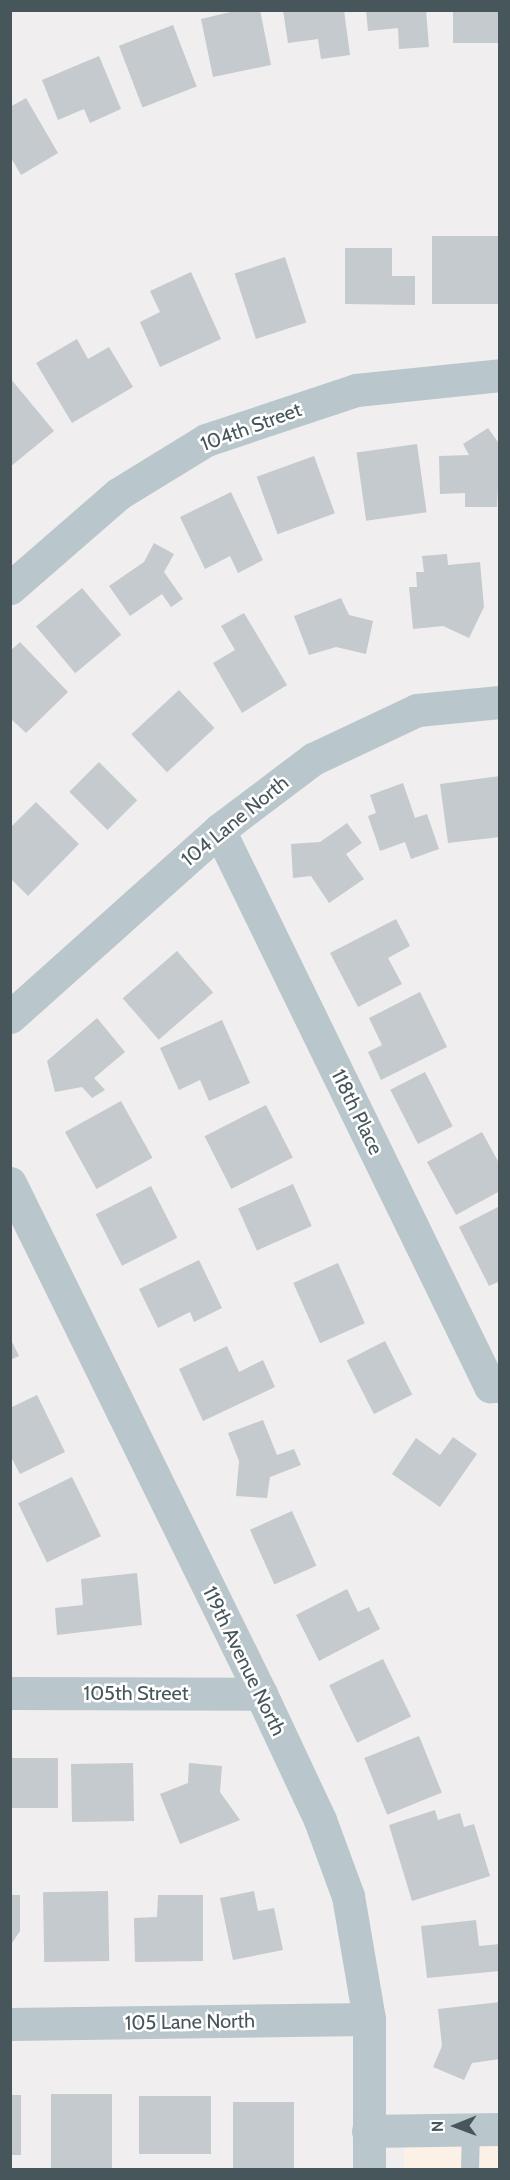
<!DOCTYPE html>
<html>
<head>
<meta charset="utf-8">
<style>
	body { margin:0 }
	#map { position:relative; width:510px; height:2180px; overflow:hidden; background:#f0eeee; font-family:Cabin,sans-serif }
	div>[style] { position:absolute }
	.commercial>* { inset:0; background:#fcf1e6; transform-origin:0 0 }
	.building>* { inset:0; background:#c4cace; transform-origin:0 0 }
	.service>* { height:18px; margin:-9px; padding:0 9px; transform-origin:9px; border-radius:9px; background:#b9c6cb }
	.minor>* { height:33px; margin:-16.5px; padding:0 16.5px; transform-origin:16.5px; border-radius:16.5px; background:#b9c6cb }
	span { translate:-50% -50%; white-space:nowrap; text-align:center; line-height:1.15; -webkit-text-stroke:5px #fff; paint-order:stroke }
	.street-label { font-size:20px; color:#46565b }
	.frame { position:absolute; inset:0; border:12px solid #46565b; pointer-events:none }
	.north { position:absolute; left:426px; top:2096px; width:60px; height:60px; -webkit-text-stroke:4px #fff; paint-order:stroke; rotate:269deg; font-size:16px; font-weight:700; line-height:24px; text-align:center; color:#46565b }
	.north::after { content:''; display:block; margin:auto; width:21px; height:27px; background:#46565b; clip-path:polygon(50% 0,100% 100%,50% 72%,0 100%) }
</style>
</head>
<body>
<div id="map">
	<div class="commercial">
		<div style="left:499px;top:2146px;width:23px;height:95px;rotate:90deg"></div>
	</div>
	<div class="building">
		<div style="clip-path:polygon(239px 10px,260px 10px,271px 65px,213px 77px,201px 19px)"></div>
		<div style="clip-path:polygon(283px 10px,344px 10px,350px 55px,321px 59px,318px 39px,288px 43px)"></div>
		<div style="clip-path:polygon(366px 10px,426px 10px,429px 47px,399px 49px,398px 28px,368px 31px)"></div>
		<div style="left:453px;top:10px;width:47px;height:33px"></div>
		<div style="left:173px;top:25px;width:66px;height:58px;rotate:69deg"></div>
		<div style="clip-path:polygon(99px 56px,121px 109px,90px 123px,84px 109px,58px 120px,42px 80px)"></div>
		<div style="clip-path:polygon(26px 98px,58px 153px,21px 175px,10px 156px,10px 107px)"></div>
		<div style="left:500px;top:236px;width:68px;height:68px;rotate:90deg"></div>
		<div style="clip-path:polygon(345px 248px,392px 248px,392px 276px,415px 276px,415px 305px,345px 304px)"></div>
		<div style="left:285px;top:257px;width:69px;height:53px;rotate:72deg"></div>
		<div style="clip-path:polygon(191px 272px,221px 339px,160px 367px,140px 322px,160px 312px,150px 291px)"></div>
		<div style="clip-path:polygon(77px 339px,88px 359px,109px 347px,133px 387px,72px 423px,36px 363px)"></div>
		<div style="clip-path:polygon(10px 378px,54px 431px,10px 467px)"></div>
		<div style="clip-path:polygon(488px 428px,500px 445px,497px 507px,465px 507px,465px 493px,440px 494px,439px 456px,469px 455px,463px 444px)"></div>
		<div style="left:417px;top:444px;width:69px;height:61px;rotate:82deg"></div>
		<div style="left:314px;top:456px;width:61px;height:61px;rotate:70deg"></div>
		<div style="clip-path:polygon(231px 492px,263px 560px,238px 573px,230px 556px,205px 569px,180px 517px)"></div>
		<div style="clip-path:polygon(154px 543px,174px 554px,164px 572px,183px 599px,171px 607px,162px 594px,130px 616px,109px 586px,144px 562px)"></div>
		<div style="clip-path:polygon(447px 554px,448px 565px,480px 562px,484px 607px,469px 638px,443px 626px,413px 629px,409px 587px,417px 587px,416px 572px,424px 572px,422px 556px)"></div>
		<div style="left:82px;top:588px;width:61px;height:60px;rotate:50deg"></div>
		<div style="clip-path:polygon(341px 598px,349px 615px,373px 621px,366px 654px,336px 647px,309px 655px,294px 616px)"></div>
		<div style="clip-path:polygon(244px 613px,287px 685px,242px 713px,213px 663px,235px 650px,221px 626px)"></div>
		<div style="clip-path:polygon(20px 642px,68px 692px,26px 733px,10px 718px,10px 651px)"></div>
		<div style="left:179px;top:690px;width:52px;height:65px;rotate:47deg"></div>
		<div style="left:99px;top:762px;width:54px;height:42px;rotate:45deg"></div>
		<div style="clip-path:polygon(500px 776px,500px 837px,448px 843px,440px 784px)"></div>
		<div style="clip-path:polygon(403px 783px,415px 818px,427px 814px,439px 849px,411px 859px,405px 842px,380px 851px,368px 816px,376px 813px,370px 795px)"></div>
		<div style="clip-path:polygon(36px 802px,79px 844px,28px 896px,10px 878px,10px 828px)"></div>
		<div style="clip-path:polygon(347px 823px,362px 843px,346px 854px,364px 879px,329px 903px,311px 876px,293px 878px,291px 844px,320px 842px)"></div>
		<div style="clip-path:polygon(396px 919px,410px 946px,388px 958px,402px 984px,358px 1007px,330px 953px)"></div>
		<div style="left:177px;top:951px;width:55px;height:72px;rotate:49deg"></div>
		<div style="clip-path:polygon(420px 992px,447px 1047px,381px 1080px,368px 1052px,382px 1045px,369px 1018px)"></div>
		<div style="clip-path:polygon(97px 1018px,125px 1052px,94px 1078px,105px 1090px,92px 1098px,82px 1087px,55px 1092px,47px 1061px)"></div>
		<div style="clip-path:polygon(222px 1020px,250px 1083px,209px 1101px,200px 1080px,179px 1090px,160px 1048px)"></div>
		<div style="left:425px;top:1072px;width:61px;height:39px;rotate:63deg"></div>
		<div style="left:121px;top:1101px;width:65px;height:64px;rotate:61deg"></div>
		<div style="left:266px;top:1105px;width:59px;height:69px;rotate:63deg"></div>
		<div style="clip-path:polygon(482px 1132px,500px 1165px,500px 1191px,456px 1215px,427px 1162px)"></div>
		<div style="left:293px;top:1184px;width:46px;height:60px;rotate:66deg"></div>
		<div style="left:151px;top:1186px;width:58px;height:62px;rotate:63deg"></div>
		<div style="clip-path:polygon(498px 1207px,500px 1281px,489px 1286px,459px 1227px)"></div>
		<div style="clip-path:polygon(199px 1260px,222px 1308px,194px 1322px,190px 1312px,158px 1328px,139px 1289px)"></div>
		<div style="left:338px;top:1263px;width:66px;height:49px;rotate:66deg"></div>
		<div style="clip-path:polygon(10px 1338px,19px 1356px,10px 1360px)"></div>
		<div style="left:385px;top:1341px;width:60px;height:43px;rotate:63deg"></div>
		<div style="clip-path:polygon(227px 1346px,239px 1372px,263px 1360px,275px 1387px,203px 1421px,179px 1369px)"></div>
		<div style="clip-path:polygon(37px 1395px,65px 1452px,20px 1474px,10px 1455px,10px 1408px)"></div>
		<div style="clip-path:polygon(263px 1420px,277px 1455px,294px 1449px,301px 1465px,270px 1477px,267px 1498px,236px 1496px,239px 1461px,228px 1433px)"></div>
		<div style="clip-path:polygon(453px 1437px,477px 1454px,440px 1507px,392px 1474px,416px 1438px,440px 1455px)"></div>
		<div style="left:72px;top:1477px;width:66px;height:60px;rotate:64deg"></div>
		<div style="left:292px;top:1511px;width:60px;height:46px;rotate:66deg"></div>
		<div style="clip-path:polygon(137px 1573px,142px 1625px,57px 1635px,55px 1608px,83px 1605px,81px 1579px)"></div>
		<div style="clip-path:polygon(347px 1589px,358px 1612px,369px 1607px,380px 1629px,319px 1661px,296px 1615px)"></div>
		<div style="left:383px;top:1659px;width:64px;height:60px;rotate:64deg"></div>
		<div style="left:419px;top:1736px;width:61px;height:59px;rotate:68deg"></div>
		<div style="left:10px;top:1758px;width:48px;height:50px"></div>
		<div style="left:133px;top:1763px;width:58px;height:62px;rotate:89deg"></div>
		<div style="clip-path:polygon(189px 1763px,222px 1766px,220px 1792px,240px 1820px,180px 1844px,160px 1794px,188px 1783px)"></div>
		<div style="clip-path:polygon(435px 1810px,438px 1820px,460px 1813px,464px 1827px,474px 1824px,490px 1876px,412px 1901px,389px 1825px)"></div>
		<div style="left:108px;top:1891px;width:70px;height:65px;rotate:89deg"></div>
		<div style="clip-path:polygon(254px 1891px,258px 1911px,274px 1908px,283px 1950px,233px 1960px,220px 1898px)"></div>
		<div style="clip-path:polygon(10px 1895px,20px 1895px,20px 1931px,10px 1946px)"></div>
		<div style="clip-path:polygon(158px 1895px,203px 1895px,203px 1961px,135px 1962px,134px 1918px,157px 1917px)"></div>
		<div style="clip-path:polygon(476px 1920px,479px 1946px,500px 1944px,500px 1971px,427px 1978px,421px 1926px)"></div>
		<div style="clip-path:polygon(500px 2002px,500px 2059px,472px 2063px,464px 2080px,433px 2067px,442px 2046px,438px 2009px)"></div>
		<div style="left:51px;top:2094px;width:61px;height:76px"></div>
		<div style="left:10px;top:2095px;width:11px;height:60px"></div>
		<div style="left:139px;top:2096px;width:72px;height:58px"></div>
		<div style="left:233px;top:2102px;width:61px;height:68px"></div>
	</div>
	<div class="service">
		<div style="left:470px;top:2170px;width:40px;rotate:-88.6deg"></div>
	</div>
	<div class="minor">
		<div style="left:10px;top:588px;width:143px;rotate:-41deg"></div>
		<div style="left:118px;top:494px;width:103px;rotate:-31.5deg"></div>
		<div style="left:206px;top:440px;width:158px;rotate:-18.4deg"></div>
		<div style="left:356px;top:390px;width:145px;rotate:-5.9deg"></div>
		<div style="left:219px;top:830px;width:619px;rotate:64.01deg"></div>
		<div style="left:490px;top:1386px;width:10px"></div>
		<div style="left:10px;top:1017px;width:280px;rotate:-41.8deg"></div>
		<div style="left:219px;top:830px;width:118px;rotate:-37.1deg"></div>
		<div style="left:313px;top:759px;width:115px;rotate:-25.2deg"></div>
		<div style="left:417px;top:710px;width:83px;rotate:-5.5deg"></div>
		<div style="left:10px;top:1183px;width:569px;rotate:63.84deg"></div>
		<div style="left:261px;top:1694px;width:139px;rotate:64.9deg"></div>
		<div style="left:320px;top:1820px;width:81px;rotate:69.8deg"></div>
		<div style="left:348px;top:1896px;width:125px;rotate:80.3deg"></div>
		<div style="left:369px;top:2019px;width:151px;rotate:90deg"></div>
		<div style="left:10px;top:1693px;width:251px;rotate:0.2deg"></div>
		<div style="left:10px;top:2024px;width:359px;rotate:-0.8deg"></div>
		<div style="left:368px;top:2131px;width:132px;rotate:-0.9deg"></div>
	</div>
	<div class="street-label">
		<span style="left:251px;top:427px;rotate:-20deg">104th Street</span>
		<span style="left:235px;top:821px;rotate:-39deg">104 Lane North</span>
		<span style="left:357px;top:1112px;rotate:64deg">118th Place</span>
		<span style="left:244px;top:1661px;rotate:64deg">119th Avenue North</span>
		<span style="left:136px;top:1693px">105th Street</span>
		<span style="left:190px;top:2022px;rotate:-1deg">105 Lane North</span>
	</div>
	<div class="frame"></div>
	<div class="north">N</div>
</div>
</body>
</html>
